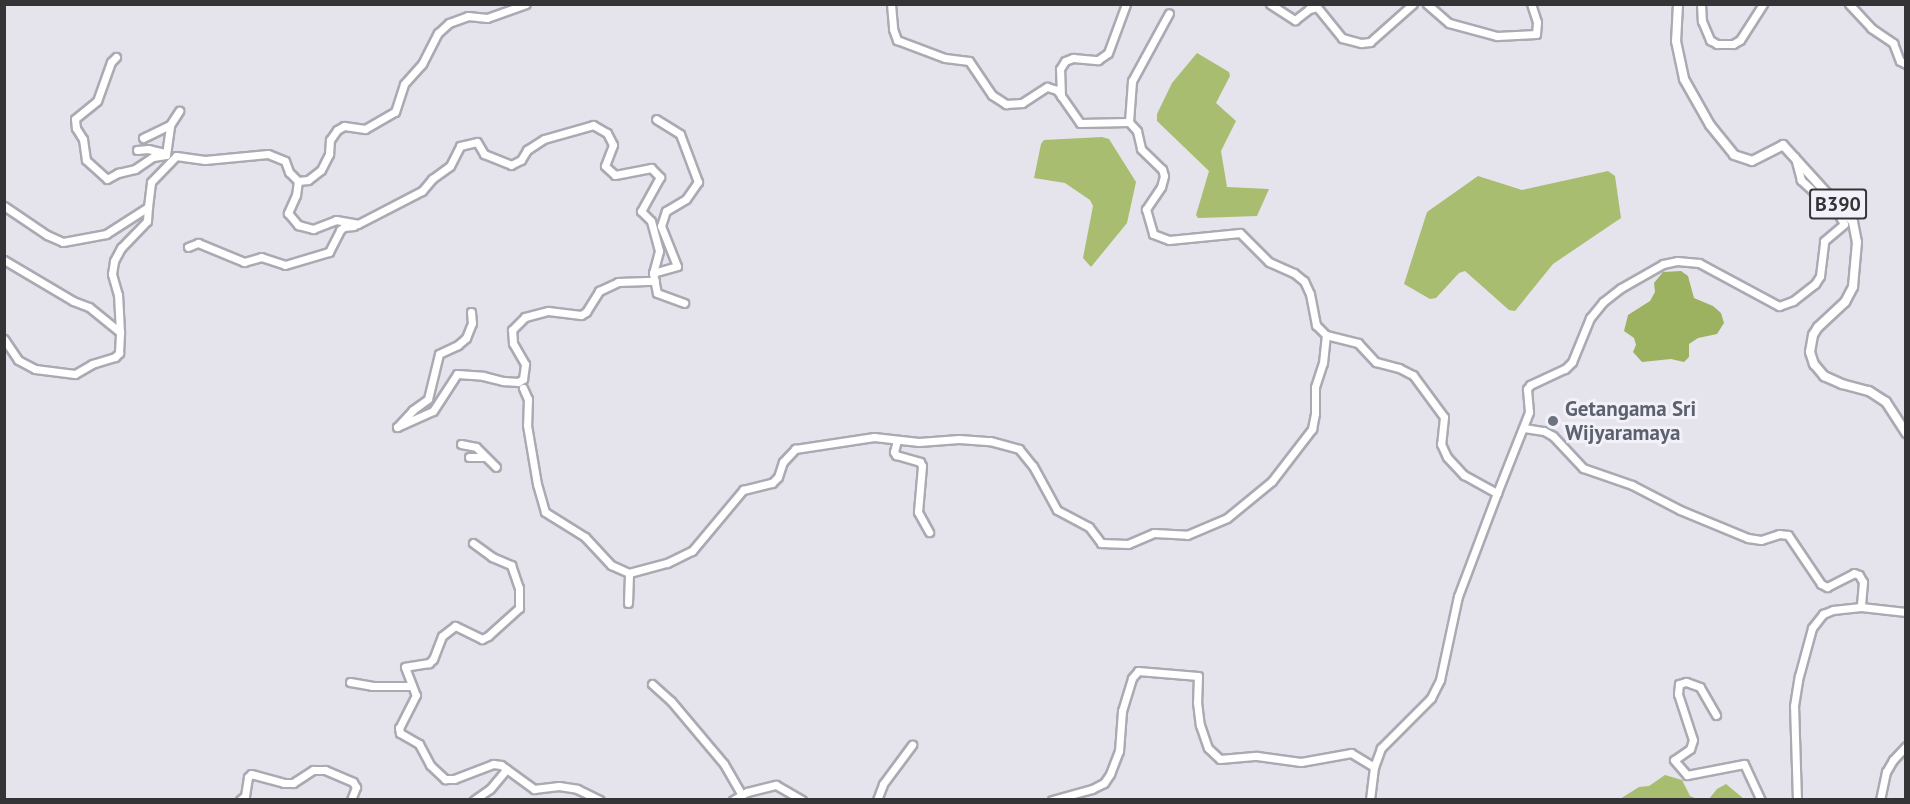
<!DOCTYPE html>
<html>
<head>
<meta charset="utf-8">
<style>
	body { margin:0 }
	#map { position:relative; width:1910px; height:804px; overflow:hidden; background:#e5e3ec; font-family:"PT Sans",sans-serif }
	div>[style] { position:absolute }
	.green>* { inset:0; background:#a8bd70 }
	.forest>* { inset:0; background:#9db261 }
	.roads { filter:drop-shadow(2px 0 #aba9b2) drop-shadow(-2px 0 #aba9b2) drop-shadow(0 2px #aba9b2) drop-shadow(0 -2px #aba9b2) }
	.minor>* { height:7px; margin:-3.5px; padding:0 3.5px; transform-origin:3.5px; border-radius:3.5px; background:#fff }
	.major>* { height:8px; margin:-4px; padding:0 4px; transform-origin:4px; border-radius:4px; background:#fff }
	.dots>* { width:16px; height:16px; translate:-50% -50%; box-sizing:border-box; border:3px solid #f2f1f9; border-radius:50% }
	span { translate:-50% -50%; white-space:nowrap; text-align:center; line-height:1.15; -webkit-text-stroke:6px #f2f1f9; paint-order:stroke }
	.shield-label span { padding:2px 4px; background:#f2f1f9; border:2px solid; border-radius:4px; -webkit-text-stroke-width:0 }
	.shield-label { font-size:20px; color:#343437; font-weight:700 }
	.worship-label { font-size:21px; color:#5b616d; font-weight:700 }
	.left { translate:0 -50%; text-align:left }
	.frame { position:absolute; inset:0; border:6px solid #343437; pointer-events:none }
</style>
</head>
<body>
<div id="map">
	<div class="green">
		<div style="clip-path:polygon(1197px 53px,1229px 72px,1230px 76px,1216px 103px,1236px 121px,1221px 151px,1227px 187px,1269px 189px,1257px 216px,1198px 218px,1196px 215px,1209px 171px,1157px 121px,1157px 114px,1172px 83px)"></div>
		<div style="clip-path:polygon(1102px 137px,1109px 139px,1136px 182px,1127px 223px,1091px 267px,1083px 258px,1093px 206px,1090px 200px,1065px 183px,1034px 178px,1041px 144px,1044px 140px)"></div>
		<div style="clip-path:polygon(1608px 171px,1615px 176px,1621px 218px,1553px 264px,1515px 311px,1509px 310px,1465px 271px,1459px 273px,1436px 298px,1430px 299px,1404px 284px,1427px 212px,1478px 176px,1522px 190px)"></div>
		<div style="clip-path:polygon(1665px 775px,1682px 780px,1690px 796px,1697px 799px,1620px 799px,1639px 787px,1649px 786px)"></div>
		<div style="clip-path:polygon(1726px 784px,1744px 799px,1745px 799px,1709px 799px,1717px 789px)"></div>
	</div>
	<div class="forest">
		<div style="clip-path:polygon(1681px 271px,1688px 276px,1694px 298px,1713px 306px,1721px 313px,1724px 323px,1717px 334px,1698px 338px,1689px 344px,1689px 357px,1684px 362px,1671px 359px,1642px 362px,1633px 352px,1636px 345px,1634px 338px,1624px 331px,1628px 315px,1650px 301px,1655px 292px,1654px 283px,1663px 272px)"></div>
	</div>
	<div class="roads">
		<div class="minor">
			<div style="left:891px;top:4px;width:25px;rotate:85deg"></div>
			<div style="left:893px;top:29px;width:12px;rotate:70deg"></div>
			<div style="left:897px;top:40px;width:51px;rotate:20.6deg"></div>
			<div style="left:945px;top:58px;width:24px;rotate:7deg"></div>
			<div style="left:969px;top:61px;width:41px;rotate:55.9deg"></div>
			<div style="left:992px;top:95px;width:17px;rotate:33deg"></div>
			<div style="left:1006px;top:104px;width:16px;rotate:-4deg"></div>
			<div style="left:1022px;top:103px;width:30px;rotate:-33deg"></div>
			<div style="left:1047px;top:87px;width:10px;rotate:17deg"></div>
			<div style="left:1057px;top:90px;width:40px;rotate:55.1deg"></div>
			<div style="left:1080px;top:123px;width:49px;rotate:-1.2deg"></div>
			<div style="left:1129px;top:122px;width:12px;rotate:48deg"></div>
			<div style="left:1137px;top:131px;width:18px;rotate:77deg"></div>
			<div style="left:1141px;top:149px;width:29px;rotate:44deg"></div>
			<div style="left:1162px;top:169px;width:7px;rotate:74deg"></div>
			<div style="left:1164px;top:176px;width:11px;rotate:105deg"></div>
			<div style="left:1161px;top:187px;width:27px;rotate:124deg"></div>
			<div style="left:1146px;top:209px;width:26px;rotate:74deg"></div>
			<div style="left:1153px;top:234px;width:17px;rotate:21deg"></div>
			<div style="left:1169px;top:240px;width:71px;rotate:-5.6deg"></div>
			<div style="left:1240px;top:233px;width:41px;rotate:45deg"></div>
			<div style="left:1269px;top:262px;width:27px;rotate:24deg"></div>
			<div style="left:1294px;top:273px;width:13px;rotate:39deg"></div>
			<div style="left:1304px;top:281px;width:14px;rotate:65deg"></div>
			<div style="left:1310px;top:294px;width:32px;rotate:79deg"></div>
			<div style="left:1316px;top:325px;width:14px;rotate:45deg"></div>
			<div style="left:1326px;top:335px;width:33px;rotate:14deg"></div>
			<div style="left:1358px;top:343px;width:26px;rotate:47deg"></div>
			<div style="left:1376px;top:362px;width:24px;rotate:15deg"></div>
			<div style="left:1399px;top:368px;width:16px;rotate:27deg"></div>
			<div style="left:1413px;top:375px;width:52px;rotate:53.6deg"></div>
			<div style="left:1444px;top:417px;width:27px;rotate:96deg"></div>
			<div style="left:1441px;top:444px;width:14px;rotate:65deg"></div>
			<div style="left:1447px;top:457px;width:25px;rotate:47deg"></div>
			<div style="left:1464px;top:475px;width:38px;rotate:29deg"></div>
			<div style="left:1497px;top:493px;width:110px;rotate:110.7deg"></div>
			<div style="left:1458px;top:596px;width:86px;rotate:102.1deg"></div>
			<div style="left:1440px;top:680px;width:20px;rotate:117deg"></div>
			<div style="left:1431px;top:698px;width:71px;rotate:135deg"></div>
			<div style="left:1381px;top:748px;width:20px;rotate:110deg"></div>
			<div style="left:1374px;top:767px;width:33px;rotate:97deg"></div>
			<div style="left:1270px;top:4px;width:30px;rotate:33deg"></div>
			<div style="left:1295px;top:20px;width:18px;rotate:-38deg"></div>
			<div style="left:1309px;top:9px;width:8px;rotate:-14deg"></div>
			<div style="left:1317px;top:7px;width:40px;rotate:51deg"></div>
			<div style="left:1342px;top:38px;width:20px;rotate:15deg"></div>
			<div style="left:1361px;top:43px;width:9px;rotate:-6deg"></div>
			<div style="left:1370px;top:42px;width:57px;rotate:-41.5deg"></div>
			<div style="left:1427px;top:4px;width:29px;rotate:41deg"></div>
			<div style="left:1449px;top:23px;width:50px;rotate:15.2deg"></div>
			<div style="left:1497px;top:36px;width:39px;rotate:-3deg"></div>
			<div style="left:1536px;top:34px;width:12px;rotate:-85deg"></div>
			<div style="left:1537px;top:22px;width:19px;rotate:-108deg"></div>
			<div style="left:1701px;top:4px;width:17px;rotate:87deg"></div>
			<div style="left:1702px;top:21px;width:21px;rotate:67deg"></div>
			<div style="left:1710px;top:40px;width:8px;rotate:30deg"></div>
			<div style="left:1717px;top:44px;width:16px"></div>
			<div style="left:1733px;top:44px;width:8px;rotate:-30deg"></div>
			<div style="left:1740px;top:40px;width:43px;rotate:-57.4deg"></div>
			<div style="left:1849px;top:4px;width:33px;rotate:47deg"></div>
			<div style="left:1871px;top:28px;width:27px;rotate:34deg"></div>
			<div style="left:1893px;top:43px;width:19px;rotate:69deg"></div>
			<div style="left:1900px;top:61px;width:7px;rotate:27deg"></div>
			<div style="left:116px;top:57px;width:7px;rotate:135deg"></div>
			<div style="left:111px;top:62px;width:41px;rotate:109.7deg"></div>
			<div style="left:97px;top:101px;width:28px;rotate:141deg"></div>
			<div style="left:75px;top:119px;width:9px;rotate:84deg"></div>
			<div style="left:76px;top:128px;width:13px;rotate:58deg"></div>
			<div style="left:83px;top:139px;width:21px;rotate:82deg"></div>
			<div style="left:86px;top:160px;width:28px;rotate:42deg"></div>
			<div style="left:107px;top:179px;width:13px;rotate:-29deg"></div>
			<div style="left:118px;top:173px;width:17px;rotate:-13deg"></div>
			<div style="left:135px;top:169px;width:22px;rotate:-34deg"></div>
			<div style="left:153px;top:157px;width:13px;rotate:-9deg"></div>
			<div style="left:166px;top:155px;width:30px;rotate:-82deg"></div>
			<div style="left:170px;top:125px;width:17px;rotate:-57deg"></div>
			<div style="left:1061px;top:96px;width:27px;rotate:-92deg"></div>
			<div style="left:1060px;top:69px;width:9px;rotate:-58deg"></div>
			<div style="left:1065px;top:61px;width:9px;rotate:-21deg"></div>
			<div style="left:1073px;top:58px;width:25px;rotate:5deg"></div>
			<div style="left:1098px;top:60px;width:12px;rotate:-35deg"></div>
			<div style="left:1108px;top:53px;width:52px;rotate:-69.8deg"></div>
			<div style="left:1129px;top:122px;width:41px;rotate:-85.8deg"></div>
			<div style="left:1132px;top:81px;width:77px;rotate:-61.4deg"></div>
			<div style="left:143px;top:138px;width:30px;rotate:-26deg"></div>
			<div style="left:137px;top:150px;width:11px;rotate:-5deg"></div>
			<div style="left:148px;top:149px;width:18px;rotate:13deg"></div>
			<div style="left:298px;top:181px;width:14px;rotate:98deg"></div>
			<div style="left:296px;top:195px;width:20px;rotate:114deg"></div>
			<div style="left:288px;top:213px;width:16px;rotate:50deg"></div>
			<div style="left:298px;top:225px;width:16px;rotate:15deg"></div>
			<div style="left:313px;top:229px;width:25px;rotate:-21deg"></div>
			<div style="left:336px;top:220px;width:22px;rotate:10deg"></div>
			<div style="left:358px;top:224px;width:72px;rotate:-27.3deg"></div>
			<div style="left:422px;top:191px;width:16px;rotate:-50deg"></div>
			<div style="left:432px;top:179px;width:22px;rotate:-36deg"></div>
			<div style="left:450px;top:166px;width:22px;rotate:-63deg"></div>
			<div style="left:460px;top:146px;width:17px;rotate:-13deg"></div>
			<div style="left:477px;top:142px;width:14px;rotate:60deg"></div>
			<div style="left:484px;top:154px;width:29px;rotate:22deg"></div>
			<div style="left:511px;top:165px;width:11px;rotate:-27deg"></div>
			<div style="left:521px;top:160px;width:12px;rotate:-59deg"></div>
			<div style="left:527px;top:150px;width:20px;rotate:-33deg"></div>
			<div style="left:544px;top:139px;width:51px;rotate:-15.9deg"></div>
			<div style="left:593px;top:125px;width:16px;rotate:30deg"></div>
			<div style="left:607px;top:133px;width:13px;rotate:63deg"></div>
			<div style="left:613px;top:145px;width:22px;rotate:111deg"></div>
			<div style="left:605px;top:166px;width:13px;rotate:42deg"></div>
			<div style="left:615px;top:175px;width:37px;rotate:-11deg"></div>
			<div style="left:651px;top:168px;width:13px;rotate:45deg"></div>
			<div style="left:660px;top:177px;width:39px;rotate:119deg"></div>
			<div style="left:641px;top:211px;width:14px;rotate:45deg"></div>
			<div style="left:651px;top:221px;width:31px;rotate:75deg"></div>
			<div style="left:659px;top:251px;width:23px;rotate:105deg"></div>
			<div style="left:653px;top:273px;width:20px;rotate:79deg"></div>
			<div style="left:657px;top:293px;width:29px;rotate:20deg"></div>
			<div style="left:4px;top:206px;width:52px;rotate:34deg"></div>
			<div style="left:47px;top:235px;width:17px;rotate:24deg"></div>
			<div style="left:63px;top:242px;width:44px;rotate:-10.5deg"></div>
			<div style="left:106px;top:234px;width:50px;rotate:-32.7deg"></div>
			<div style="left:148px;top:207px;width:25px;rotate:-83deg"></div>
			<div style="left:151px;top:182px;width:36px;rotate:-46deg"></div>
			<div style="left:176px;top:156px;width:29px;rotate:8deg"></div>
			<div style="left:205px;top:160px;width:63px;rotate:-5.4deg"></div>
			<div style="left:268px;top:154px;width:18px;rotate:22deg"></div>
			<div style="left:285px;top:161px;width:12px;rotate:70deg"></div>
			<div style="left:289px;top:172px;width:13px;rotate:45deg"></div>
			<div style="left:298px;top:181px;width:10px;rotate:-6deg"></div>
			<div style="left:308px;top:180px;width:16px;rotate:-38deg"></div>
			<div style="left:321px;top:170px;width:18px;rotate:-63deg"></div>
			<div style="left:329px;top:154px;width:14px;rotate:-86deg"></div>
			<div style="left:330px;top:140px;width:12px;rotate:-55deg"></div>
			<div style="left:337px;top:130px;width:8px;rotate:-30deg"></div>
			<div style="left:344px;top:126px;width:21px;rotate:8deg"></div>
			<div style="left:365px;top:129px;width:34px;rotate:-30deg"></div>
			<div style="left:395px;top:112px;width:29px;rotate:-72deg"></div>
			<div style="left:404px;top:84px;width:27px;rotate:-48deg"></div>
			<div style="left:422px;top:64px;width:35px;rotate:-63deg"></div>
			<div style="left:438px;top:33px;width:15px;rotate:-42deg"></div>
			<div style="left:449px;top:23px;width:20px;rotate:-20deg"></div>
			<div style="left:468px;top:16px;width:19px;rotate:6deg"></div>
			<div style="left:487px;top:18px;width:41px;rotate:-19.7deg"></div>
			<div style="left:188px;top:247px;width:11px;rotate:-22deg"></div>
			<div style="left:198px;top:243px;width:50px;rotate:22.4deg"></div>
			<div style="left:244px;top:262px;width:18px;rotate:-16deg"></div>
			<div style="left:261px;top:257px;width:25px;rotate:18deg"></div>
			<div style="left:285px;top:265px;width:46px;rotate:-16.5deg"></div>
			<div style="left:329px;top:252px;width:25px;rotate:-63deg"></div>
			<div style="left:340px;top:230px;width:5px;rotate:-37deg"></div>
			<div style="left:344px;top:227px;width:10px;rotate:-6deg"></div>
			<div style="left:4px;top:260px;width:80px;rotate:30.7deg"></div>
			<div style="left:73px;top:301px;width:17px;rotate:21deg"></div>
			<div style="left:89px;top:307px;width:40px;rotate:39deg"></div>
			<div style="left:653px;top:273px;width:25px;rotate:-16deg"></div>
			<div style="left:677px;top:266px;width:43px;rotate:-111.8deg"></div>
			<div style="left:661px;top:226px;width:16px;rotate:-72deg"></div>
			<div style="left:666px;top:211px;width:23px;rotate:-31deg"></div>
			<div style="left:686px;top:199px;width:21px;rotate:-55deg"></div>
			<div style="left:698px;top:182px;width:51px;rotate:-110.6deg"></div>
			<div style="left:680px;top:134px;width:28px;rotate:-148deg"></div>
			<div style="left:471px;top:312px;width:11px;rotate:85deg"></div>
			<div style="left:472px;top:323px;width:16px;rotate:112deg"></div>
			<div style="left:466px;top:338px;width:11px;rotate:139deg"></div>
			<div style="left:458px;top:345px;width:21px;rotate:155deg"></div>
			<div style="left:439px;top:354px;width:46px;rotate:103.7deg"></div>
			<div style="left:428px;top:399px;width:19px;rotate:144deg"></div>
			<div style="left:413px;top:410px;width:23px;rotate:133deg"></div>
			<div style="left:397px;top:427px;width:39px;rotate:-24deg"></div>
			<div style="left:433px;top:411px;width:44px;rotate:-57deg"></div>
			<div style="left:457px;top:374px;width:26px;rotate:4deg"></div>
			<div style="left:483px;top:376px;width:21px;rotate:14deg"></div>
			<div style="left:503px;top:381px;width:15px;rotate:4deg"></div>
			<div style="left:518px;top:382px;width:6px;rotate:-31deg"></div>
			<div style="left:523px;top:379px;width:15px;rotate:-82deg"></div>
			<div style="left:525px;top:364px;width:24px;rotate:-120deg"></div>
			<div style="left:513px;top:343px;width:13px;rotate:-94deg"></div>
			<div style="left:512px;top:330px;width:18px;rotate:-45deg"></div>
			<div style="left:525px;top:317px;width:24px;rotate:-15deg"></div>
			<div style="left:548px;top:311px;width:33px;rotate:7deg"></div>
			<div style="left:581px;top:315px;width:6px;rotate:-31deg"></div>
			<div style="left:586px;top:312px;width:25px;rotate:-58deg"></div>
			<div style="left:599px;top:291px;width:21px;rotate:-25deg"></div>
			<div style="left:618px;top:282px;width:37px;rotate:-2deg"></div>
			<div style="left:4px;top:339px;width:25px;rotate:56deg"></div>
			<div style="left:18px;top:360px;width:19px;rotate:28deg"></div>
			<div style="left:35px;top:369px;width:40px;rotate:7.1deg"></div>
			<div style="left:75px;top:374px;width:20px;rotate:-30deg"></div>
			<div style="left:92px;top:364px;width:24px;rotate:-17deg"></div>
			<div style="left:115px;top:357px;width:6px;rotate:-45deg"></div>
			<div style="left:119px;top:353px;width:21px;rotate:-87deg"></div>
			<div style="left:120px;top:332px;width:37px;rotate:-93deg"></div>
			<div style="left:118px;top:295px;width:22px;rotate:-106deg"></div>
			<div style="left:112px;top:274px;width:13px;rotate:-81deg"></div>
			<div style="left:114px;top:261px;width:15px;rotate:-62deg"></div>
			<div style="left:121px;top:248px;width:37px;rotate:-46deg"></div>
			<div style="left:147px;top:221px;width:14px;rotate:-86deg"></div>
			<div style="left:523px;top:388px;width:12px;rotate:66deg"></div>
			<div style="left:528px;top:399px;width:26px;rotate:92deg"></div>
			<div style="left:527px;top:425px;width:60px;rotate:80.4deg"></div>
			<div style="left:537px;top:484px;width:29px;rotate:74deg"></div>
			<div style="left:545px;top:512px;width:47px;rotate:32deg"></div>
			<div style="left:585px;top:537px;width:38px;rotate:47deg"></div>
			<div style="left:611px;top:565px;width:20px;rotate:24deg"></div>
			<div style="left:1524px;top:428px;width:20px;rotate:9deg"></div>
			<div style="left:1544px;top:431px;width:10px;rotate:29deg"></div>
			<div style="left:1553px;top:436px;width:44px;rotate:46.8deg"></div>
			<div style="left:1583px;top:468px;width:52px;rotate:19.1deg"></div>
			<div style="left:1632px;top:485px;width:54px;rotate:27.5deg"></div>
			<div style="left:1680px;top:510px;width:74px;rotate:22.4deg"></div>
			<div style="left:1748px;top:538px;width:13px;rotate:9deg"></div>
			<div style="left:1761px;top:540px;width:19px;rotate:-18deg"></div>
			<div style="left:1779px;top:534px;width:9px;rotate:6deg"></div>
			<div style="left:1788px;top:535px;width:59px;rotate:56deg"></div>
			<div style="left:1821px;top:584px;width:7px;rotate:27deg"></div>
			<div style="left:1827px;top:587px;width:30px;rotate:-27deg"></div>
			<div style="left:1854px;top:573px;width:5px;rotate:22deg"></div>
			<div style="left:1859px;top:575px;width:8px;rotate:60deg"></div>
			<div style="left:1863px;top:582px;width:25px;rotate:95deg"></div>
			<div style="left:897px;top:440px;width:12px;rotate:104deg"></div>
			<div style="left:894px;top:452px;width:4px;rotate:56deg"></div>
			<div style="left:896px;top:455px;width:25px;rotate:16deg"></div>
			<div style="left:920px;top:462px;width:4px;rotate:63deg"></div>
			<div style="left:922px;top:466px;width:46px;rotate:95deg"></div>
			<div style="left:918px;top:512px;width:23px;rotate:61deg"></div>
			<div style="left:461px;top:444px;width:15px;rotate:11deg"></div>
			<div style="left:476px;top:447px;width:28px;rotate:45deg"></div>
			<div style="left:469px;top:457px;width:16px"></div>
			<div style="left:1497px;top:493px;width:87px;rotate:-68.4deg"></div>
			<div style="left:1529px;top:412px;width:23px;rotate:-95deg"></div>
			<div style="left:1527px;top:389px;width:5px;rotate:-53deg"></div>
			<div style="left:1530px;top:385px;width:38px;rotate:-25deg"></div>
			<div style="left:1565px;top:369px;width:10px;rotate:-45deg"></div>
			<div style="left:1572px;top:362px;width:48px;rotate:-67.8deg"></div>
			<div style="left:1590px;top:318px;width:21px;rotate:-51deg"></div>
			<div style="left:1603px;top:302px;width:23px;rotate:-38deg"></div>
			<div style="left:1621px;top:288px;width:48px;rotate:-29.7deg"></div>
			<div style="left:1663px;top:264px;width:14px;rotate:-12deg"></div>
			<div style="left:1677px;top:261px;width:22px;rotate:5deg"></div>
			<div style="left:1699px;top:263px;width:91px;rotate:28.3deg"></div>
			<div style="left:1779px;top:306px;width:15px;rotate:-20deg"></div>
			<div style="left:1793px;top:301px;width:28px;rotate:-38deg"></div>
			<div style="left:1815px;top:284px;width:9px;rotate:-58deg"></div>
			<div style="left:1820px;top:276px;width:35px;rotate:-83deg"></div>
			<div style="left:1824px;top:241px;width:26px;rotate:-40deg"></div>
			<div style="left:1844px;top:224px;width:10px;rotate:-119deg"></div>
			<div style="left:1839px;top:215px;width:52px;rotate:-137.4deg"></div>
			<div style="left:1801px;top:180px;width:24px;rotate:-105deg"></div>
			<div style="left:473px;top:543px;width:24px;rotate:36deg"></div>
			<div style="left:492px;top:557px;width:21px;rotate:23deg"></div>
			<div style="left:511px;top:565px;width:24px;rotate:71deg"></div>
			<div style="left:519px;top:588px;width:20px;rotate:90deg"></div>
			<div style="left:519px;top:608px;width:42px;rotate:137.9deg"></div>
			<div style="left:488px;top:636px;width:7px;rotate:153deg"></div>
			<div style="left:482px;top:639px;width:30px;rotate:-154deg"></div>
			<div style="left:455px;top:626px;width:16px;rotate:142deg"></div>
			<div style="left:442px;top:636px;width:25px;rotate:111deg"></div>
			<div style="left:433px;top:659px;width:6px;rotate:135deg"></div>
			<div style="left:429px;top:663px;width:24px;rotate:171deg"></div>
			<div style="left:405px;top:667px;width:30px;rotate:69deg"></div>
			<div style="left:416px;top:695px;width:37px;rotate:117deg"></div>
			<div style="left:399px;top:728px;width:5px;rotate:79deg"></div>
			<div style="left:400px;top:733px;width:22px;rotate:30deg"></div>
			<div style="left:419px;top:744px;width:24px;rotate:62deg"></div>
			<div style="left:430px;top:765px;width:21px;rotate:43deg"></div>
			<div style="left:445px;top:779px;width:9px"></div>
			<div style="left:454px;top:779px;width:42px;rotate:-21deg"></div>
			<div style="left:493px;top:764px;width:8px;rotate:7deg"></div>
			<div style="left:501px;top:765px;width:41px;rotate:36deg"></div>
			<div style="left:534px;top:789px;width:25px;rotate:-7deg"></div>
			<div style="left:559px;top:786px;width:18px;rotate:9deg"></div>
			<div style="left:577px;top:789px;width:25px;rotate:26deg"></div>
			<div style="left:628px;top:603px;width:30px;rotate:-88deg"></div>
			<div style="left:629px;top:573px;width:39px;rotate:-15deg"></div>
			<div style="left:667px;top:563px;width:28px;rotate:-26deg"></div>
			<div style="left:692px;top:551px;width:80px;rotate:-50.1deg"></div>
			<div style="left:743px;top:490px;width:30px;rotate:-14deg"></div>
			<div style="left:772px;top:483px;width:8px;rotate:-45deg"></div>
			<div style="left:778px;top:477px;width:16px;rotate:-72deg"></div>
			<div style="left:783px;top:462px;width:18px;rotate:-47deg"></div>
			<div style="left:795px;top:449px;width:80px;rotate:-8.6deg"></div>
			<div style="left:874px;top:437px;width:45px;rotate:6.3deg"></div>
			<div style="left:919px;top:442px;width:40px;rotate:-4.3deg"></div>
			<div style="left:959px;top:439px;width:31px;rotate:4deg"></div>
			<div style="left:990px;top:441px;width:30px;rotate:15deg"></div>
			<div style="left:1019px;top:449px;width:22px;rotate:51deg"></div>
			<div style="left:1033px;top:466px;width:50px;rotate:61.4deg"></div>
			<div style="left:1057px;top:510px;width:36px;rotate:28deg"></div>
			<div style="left:1089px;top:527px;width:20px;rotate:53deg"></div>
			<div style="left:1101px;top:543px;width:27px;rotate:2deg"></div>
			<div style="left:1128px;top:544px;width:28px;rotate:-23deg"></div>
			<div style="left:1154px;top:533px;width:33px;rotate:3deg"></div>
			<div style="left:1187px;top:535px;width:43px;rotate:-23deg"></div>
			<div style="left:1227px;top:518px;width:58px;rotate:-39.4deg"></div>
			<div style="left:1272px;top:481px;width:66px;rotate:-52.4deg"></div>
			<div style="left:1312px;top:429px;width:16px;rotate:-79deg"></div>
			<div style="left:1315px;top:413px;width:26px;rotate:-90deg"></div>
			<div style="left:1315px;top:387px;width:25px;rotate:-72deg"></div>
			<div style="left:1323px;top:363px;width:28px;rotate:-84deg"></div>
			<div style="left:350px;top:682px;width:22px;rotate:10deg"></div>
			<div style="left:372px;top:686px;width:40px"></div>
			<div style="left:652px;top:684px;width:25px;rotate:42deg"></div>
			<div style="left:671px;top:701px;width:82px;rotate:49.9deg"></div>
			<div style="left:724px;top:764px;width:34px;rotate:60deg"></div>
			<div style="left:1716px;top:715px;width:32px;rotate:-120deg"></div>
			<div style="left:1700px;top:687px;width:15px;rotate:-160deg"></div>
			<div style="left:1686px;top:682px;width:7px;rotate:164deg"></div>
			<div style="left:1679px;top:684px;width:10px;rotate:96deg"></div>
			<div style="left:1678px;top:694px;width:48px;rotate:71.9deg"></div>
			<div style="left:1693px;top:740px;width:9px;rotate:108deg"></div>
			<div style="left:1690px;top:749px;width:19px;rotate:145deg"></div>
			<div style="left:1674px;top:760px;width:20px;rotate:49deg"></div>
			<div style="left:1687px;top:775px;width:58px;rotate:-10.9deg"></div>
			<div style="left:1744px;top:764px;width:40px;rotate:65deg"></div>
			<div style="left:240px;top:800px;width:6px;rotate:-39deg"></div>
			<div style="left:245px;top:796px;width:19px;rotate:-81deg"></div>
			<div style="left:248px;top:777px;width:4px;rotate:-45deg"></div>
			<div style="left:251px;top:774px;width:34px;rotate:15deg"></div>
			<div style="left:284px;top:783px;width:9px"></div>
			<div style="left:293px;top:783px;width:24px;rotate:-33deg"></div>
			<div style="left:313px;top:770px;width:12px"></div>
			<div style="left:325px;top:770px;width:30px;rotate:23deg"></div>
			<div style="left:353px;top:782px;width:6px;rotate:59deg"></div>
			<div style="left:356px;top:787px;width:14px;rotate:111deg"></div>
			<div style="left:474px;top:800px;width:19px;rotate:-35deg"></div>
			<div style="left:490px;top:789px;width:26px;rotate:-50deg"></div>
			<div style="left:733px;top:800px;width:16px;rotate:-30deg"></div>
			<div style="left:747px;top:792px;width:30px;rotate:-14deg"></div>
			<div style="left:776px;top:785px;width:30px;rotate:30deg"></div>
			<div style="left:877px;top:800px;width:17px;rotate:-69deg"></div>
			<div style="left:883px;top:784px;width:49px;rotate:-53.4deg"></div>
			<div style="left:1052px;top:800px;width:41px;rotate:-15.4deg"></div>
			<div style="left:1092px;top:789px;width:13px;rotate:-27deg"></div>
			<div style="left:1104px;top:783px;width:11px;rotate:-56deg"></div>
			<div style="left:1110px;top:774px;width:25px;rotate:-69deg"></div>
			<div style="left:1119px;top:751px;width:40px;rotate:-85.7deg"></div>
			<div style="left:1122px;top:711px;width:34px;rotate:-73deg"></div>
			<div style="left:1132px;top:678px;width:9px;rotate:-49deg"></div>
			<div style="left:1138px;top:671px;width:60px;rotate:4.8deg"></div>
			<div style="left:1198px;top:676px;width:26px;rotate:92deg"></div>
			<div style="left:1197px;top:702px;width:23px;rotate:83deg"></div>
			<div style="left:1200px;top:725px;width:24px;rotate:71deg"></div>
			<div style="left:1208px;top:748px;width:16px;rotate:43deg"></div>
			<div style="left:1220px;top:759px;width:37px;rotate:-5deg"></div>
			<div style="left:1257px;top:756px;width:44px;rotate:7.8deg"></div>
			<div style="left:1301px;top:762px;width:51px;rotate:-10.2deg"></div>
			<div style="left:1351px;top:753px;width:27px;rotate:31deg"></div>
			<div style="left:1797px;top:800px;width:94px;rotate:-91.8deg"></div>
			<div style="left:1794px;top:706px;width:30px;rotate:-81deg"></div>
			<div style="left:1799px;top:676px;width:50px;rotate:-74.8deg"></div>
			<div style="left:1812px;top:628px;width:18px;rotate:-52deg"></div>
			<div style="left:1823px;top:614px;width:11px;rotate:-22deg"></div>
			<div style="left:1833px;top:610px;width:28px;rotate:-6deg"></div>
			<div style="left:1861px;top:607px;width:45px;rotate:6.3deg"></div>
			<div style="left:1880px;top:800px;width:29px;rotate:-78deg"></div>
			<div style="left:1886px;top:772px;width:14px;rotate:-60deg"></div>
			<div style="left:1893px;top:760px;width:19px;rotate:-47deg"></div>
		</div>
		<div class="major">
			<div style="left:1678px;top:4px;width:37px;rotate:93deg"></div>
			<div style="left:1676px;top:41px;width:39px;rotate:78deg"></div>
			<div style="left:1684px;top:79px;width:53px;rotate:60.5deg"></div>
			<div style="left:1710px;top:125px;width:38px;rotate:51deg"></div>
			<div style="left:1734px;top:155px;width:19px;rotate:18deg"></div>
			<div style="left:1752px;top:161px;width:35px;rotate:-27deg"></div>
			<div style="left:1783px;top:145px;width:104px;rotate:47.7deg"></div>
			<div style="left:1853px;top:222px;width:20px;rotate:79deg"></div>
			<div style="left:1857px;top:242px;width:45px;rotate:95.1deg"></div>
			<div style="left:1853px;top:287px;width:17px;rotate:118deg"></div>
			<div style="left:1845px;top:302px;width:37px;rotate:137deg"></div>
			<div style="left:1818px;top:327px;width:9px;rotate:122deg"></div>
			<div style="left:1813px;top:335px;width:17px;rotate:100deg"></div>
			<div style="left:1810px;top:352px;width:13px;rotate:72deg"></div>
			<div style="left:1814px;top:364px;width:16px;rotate:50deg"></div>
			<div style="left:1824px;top:376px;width:20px;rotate:24deg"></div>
			<div style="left:1842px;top:384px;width:28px;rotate:15deg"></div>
			<div style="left:1869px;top:391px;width:20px;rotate:33deg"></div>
			<div style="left:1886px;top:402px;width:37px;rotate:57deg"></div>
		</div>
	</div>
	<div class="dots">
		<div style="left:1553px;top:421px;background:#6b7280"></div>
	</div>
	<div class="shield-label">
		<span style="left:1838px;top:204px">B390</span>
	</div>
	<div class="worship-label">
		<span class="left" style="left:1565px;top:421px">Getangama Sri<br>Wijyaramaya</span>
	</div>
	<div class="frame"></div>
</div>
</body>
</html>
